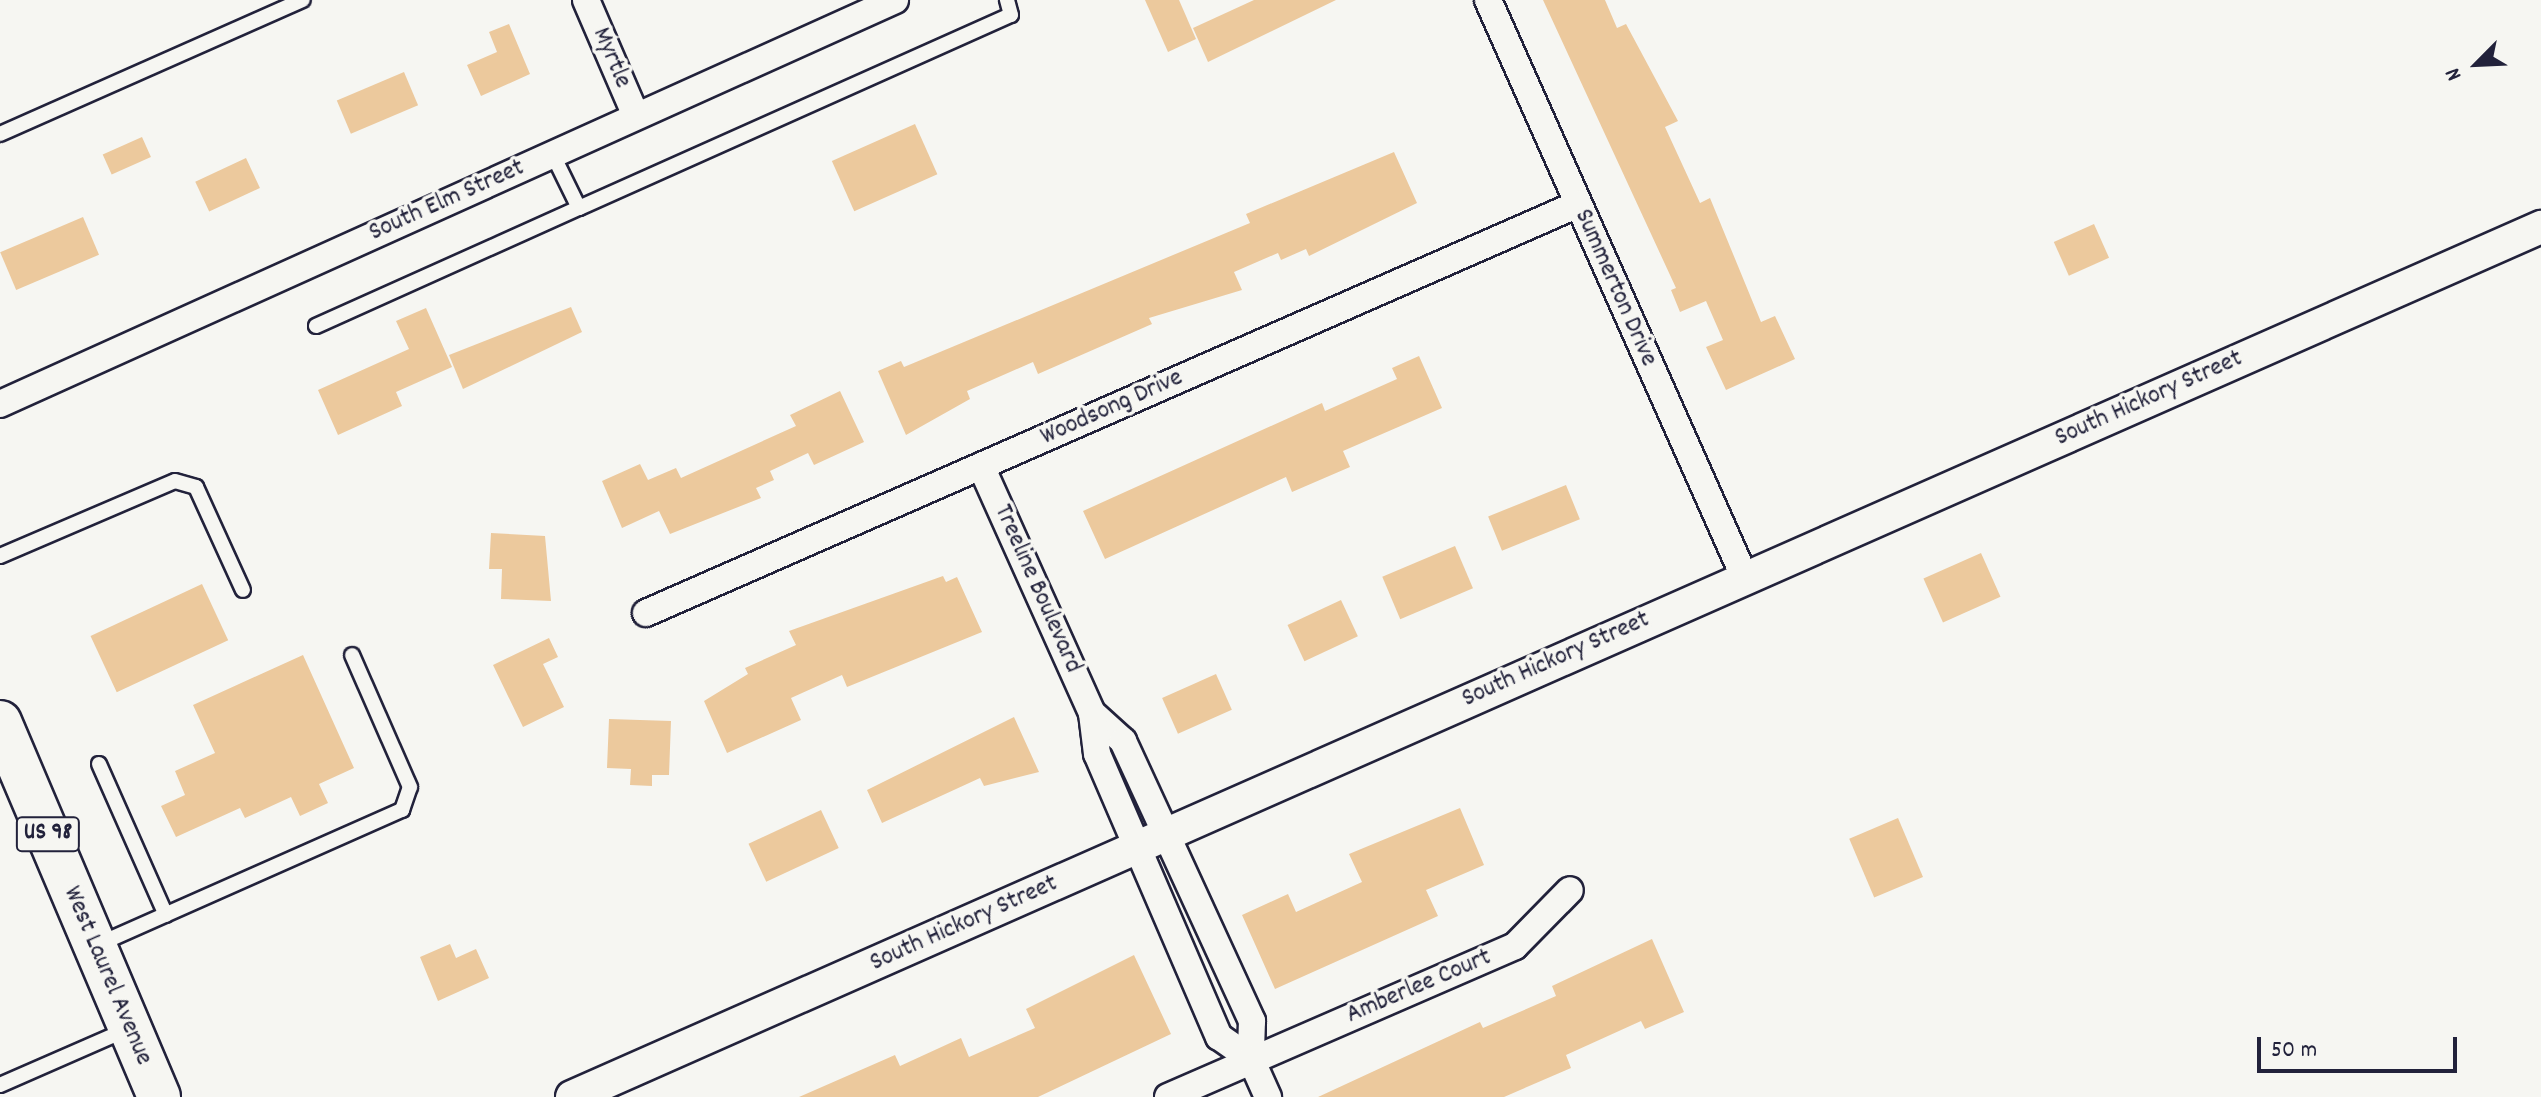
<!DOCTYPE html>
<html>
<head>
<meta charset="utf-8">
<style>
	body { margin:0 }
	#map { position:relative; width:2541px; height:1097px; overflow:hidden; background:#f6f6f2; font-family:Dekko,sans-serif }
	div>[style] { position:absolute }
	.building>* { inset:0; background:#ecc99d; transform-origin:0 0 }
	.roads { filter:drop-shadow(2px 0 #22223b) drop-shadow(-2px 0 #22223b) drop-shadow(0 2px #22223b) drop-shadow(0 -2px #22223b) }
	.service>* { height:14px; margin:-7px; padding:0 7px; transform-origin:7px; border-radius:7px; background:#f6f6f2 }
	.minor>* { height:26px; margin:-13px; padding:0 13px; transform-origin:13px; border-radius:13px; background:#f6f6f2 }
	.tertiary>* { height:32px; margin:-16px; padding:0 16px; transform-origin:16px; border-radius:16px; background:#f6f6f2 }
	.primary>* { height:42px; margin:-21px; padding:0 21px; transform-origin:21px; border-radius:21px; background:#f6f6f2 }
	span { translate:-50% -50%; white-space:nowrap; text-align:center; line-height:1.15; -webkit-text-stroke:7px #f6f6f2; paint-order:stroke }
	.shield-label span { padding:2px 6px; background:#f6f6f2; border:2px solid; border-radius:6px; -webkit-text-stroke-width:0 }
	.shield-label { font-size:24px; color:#22223b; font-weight:700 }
	.street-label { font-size:26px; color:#22223b }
	.north { position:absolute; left:2437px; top:24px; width:80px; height:80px; -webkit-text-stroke:6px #f6f6f2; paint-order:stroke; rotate:246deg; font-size:22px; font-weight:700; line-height:32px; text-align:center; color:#22223b }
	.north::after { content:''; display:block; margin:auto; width:28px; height:36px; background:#22223b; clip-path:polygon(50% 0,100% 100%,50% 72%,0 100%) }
	.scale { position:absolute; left:2257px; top:1037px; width:200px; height:36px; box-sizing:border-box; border:4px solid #22223b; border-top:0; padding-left:10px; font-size:24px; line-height:28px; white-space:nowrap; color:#22223b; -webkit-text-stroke:6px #f6f6f2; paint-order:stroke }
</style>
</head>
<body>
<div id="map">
	<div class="building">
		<div style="clip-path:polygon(1145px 0,1179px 0,1196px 39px,1168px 52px)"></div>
		<div style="clip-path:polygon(1254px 0,1336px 0,1208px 62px,1193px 28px)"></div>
		<div style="clip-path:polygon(1543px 0,1605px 0,1617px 28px,1626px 24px,1678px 121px,1665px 127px,1700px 203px,1710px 198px,1761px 322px,1775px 316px,1795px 359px,1726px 390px,1706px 347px,1723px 340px,1706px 301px,1680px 312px,1671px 290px,1676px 288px)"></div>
		<div style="clip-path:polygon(509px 24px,530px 74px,481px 96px,467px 65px,497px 52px,489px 32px)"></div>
		<div style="left:404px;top:72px;width:36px;height:73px;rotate:67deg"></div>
		<div style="left:915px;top:124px;width:55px;height:91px;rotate:66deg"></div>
		<div style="left:142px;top:137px;width:22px;height:43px;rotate:66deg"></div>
		<div style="clip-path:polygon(1394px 152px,1417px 203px,1309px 256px,1306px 249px,1281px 260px,1278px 253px,1234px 272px,1242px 290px,1149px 318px,1152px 324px,1038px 374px,1033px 362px,967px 391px,970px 399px,906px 435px,878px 371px,901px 361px,904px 367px,1250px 223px,1246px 214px)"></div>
		<div style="left:246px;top:158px;width:33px;height:56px;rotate:65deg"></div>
		<div style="left:83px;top:217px;width:41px;height:90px;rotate:67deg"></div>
		<div style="left:2094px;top:224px;width:37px;height:44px;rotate:66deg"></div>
		<div style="clip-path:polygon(571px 307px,582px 332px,463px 389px,449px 355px)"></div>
		<div style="clip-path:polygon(426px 308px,452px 367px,396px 392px,402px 406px,338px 435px,318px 390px,409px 349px,396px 321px)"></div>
		<div style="clip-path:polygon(1419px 356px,1442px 408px,1343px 451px,1350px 467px,1292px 492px,1286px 477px,1105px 559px,1083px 511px,1322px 403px,1325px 411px,1397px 379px,1392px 368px)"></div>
		<div style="clip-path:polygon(840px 391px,864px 442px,814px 465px,808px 453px,770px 471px,774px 480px,756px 488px,761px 498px,670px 534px,659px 511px,622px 528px,602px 481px,640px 464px,648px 480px,676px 468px,681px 478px,796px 426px,790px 415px)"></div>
		<div style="left:1566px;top:485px;width:37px;height:84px;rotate:68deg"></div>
		<div style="clip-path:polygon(491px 533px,545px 536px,551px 601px,501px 599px,502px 569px,489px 569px)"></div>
		<div style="left:1455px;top:546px;width:46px;height:79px;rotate:67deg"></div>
		<div style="left:1981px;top:553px;width:48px;height:63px;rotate:66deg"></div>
		<div style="clip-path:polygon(943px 576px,946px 582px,957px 577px,982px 632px,847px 687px,842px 675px,791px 698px,801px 720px,727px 753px,704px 701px,748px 674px,745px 668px,796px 645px,789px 631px)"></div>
		<div style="left:202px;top:584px;width:62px;height:123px;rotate:65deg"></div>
		<div style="left:1341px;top:600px;width:40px;height:59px;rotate:65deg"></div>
		<div style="clip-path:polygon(549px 638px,558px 657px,543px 664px,564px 707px,523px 727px,493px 665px)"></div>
		<div style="clip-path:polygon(303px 655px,354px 768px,319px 784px,328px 803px,300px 816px,291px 797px,245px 818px,240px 808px,176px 837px,161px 806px,185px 795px,175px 771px,215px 753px,193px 705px)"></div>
		<div style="left:1216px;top:674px;width:39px;height:59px;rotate:66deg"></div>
		<div style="clip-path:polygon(1014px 717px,1039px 772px,984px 786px,980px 778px,882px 823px,867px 790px)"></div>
		<div style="clip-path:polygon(609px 719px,671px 721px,669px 775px,652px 775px,652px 786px,630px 785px,631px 769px,607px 768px)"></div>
		<div style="clip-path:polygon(1460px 808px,1484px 865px,1426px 890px,1438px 916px,1275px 989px,1242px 915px,1288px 894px,1296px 912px,1362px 882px,1349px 854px)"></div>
		<div style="left:821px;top:810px;width:42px;height:80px;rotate:65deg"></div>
		<div style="left:1898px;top:818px;width:64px;height:53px;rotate:67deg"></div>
		<div style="clip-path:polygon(1652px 939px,1684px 1012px,1645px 1029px,1641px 1021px,1566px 1055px,1571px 1068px,1504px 1097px,1318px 1097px,1480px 1022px,1483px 1028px,1556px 996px,1552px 986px)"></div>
		<div style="clip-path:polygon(450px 944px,456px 958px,476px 949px,489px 978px,438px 1001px,420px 957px)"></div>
		<div style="clip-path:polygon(1134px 955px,1171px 1034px,1038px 1097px,799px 1097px,895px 1055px,900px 1066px,961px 1038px,969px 1057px,1035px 1028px,1026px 1009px)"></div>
	</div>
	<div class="roads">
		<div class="service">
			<div style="left:0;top:134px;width:331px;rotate:-23.9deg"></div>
			<div style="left:553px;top:155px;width:59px;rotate:63.9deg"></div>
			<div style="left:579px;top:208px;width:473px;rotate:-24.1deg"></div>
			<div style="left:1011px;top:15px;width:16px;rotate:-105deg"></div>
			<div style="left:316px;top:326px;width:288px;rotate:-24.2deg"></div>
			<div style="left:0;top:556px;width:190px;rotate:-23.2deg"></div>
			<div style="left:175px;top:481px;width:22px;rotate:16deg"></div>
			<div style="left:196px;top:487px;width:113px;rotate:65.5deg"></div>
			<div style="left:99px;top:764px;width:165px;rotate:66.1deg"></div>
			<div style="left:97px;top:945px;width:334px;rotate:-23.9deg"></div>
			<div style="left:402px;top:810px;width:24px;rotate:-71deg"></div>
			<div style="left:410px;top:787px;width:144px;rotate:-113.7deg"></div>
			<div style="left:0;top:1085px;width:140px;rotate:-23.6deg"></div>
		</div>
		<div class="minor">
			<div style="left:586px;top:0;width:126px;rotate:66.7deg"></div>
			<div style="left:1488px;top:0;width:630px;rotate:66.04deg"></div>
			<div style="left:0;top:404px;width:982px;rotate:-24.29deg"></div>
			<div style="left:981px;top:466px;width:271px;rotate:65.8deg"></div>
			<div style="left:646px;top:613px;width:1018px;rotate:-23.69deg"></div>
			<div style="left:1092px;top:713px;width:42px;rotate:42.1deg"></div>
			<div style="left:1123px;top:741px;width:102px;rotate:65.2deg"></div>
			<div style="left:1166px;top:834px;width:206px;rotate:65.3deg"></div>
			<div style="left:1252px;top:1021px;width:38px;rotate:92deg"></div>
			<div style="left:1251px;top:1059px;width:39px;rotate:-145deg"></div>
			<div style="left:1219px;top:1037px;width:308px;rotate:-113.3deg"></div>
			<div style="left:1097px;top:754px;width:41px;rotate:-97deg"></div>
			<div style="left:1251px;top:1059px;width:42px;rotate:65.9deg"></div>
			<div style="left:1168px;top:1097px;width:378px;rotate:-23.5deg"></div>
			<div style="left:1515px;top:946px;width:78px;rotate:-45.5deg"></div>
		</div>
		<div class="tertiary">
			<div style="left:572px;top:1097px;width:2153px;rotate:-23.84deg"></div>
		</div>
		<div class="primary">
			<div style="left:0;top:722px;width:407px;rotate:67deg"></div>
		</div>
	</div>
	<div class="shield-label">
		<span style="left:48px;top:834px">US 98</span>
	</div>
	<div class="street-label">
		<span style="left:611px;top:58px;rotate:67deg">Myrtle</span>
		<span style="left:447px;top:201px;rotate:-24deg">South Elm Street</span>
		<span style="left:1615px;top:288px;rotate:66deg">Summerton Drive</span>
		<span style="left:2149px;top:399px;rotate:-24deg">South Hickory Street</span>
		<span style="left:1112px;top:408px;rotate:-24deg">Woodsong Drive</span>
		<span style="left:1037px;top:589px;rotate:66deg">Treeline Boulevard</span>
		<span style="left:1556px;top:660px;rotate:-24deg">South Hickory Street</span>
		<span style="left:964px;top:924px;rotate:-24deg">South Hickory Street</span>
		<span style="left:107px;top:976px;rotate:67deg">West Laurel Avenue</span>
		<span style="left:1419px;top:987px;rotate:-23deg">Amberlee Court</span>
	</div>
	<div class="north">N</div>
	<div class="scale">50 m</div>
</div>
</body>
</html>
